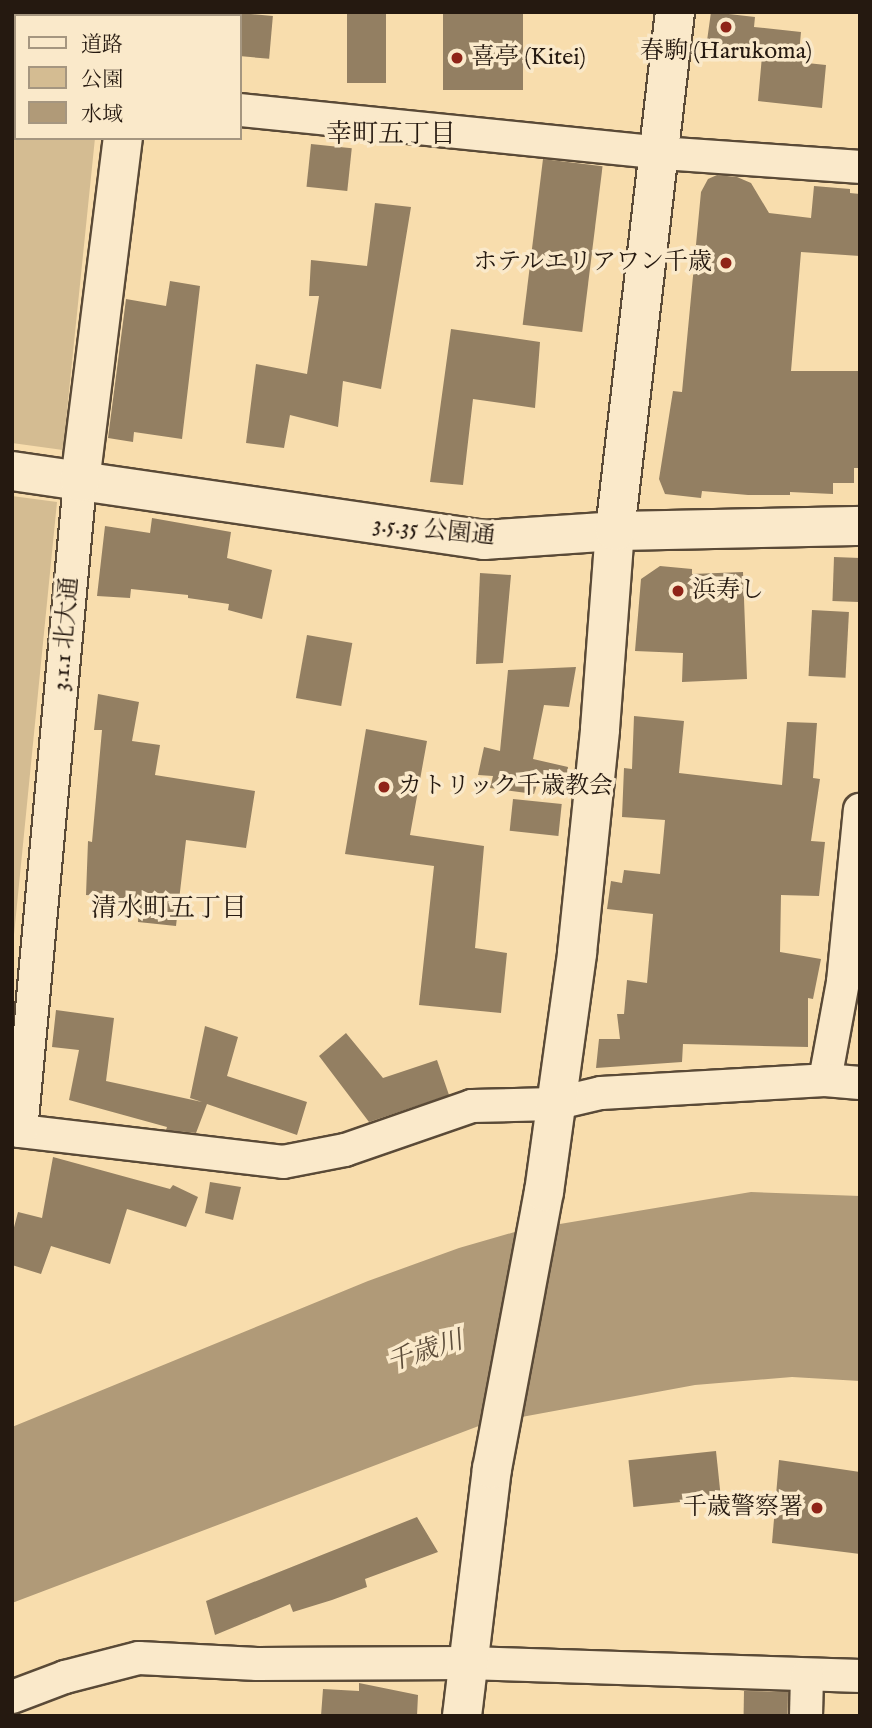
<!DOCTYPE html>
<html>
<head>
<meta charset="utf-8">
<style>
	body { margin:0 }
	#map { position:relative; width:872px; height:1728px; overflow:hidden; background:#f8ddad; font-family:"IM FELL English","Noto Serif JP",serif }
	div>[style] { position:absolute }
	.green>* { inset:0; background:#d4bc92 }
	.water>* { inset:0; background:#b09a78 }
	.building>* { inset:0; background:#937f62; transform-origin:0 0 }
	.roads { filter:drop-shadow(2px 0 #5a4a37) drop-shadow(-2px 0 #5a4a37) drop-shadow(0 2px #5a4a37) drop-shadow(0 -2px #5a4a37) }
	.minor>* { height:32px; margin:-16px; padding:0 16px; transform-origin:16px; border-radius:16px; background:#fae9ca }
	.tertiary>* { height:38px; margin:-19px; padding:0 19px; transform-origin:19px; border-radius:19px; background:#fae9ca }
	.dots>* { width:19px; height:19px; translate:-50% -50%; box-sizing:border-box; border:4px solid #fae9ca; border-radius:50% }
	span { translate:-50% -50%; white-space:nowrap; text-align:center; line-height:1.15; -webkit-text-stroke:7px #fae9ca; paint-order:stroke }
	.poi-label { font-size:24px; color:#251910 }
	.left { translate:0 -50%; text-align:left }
	.right { translate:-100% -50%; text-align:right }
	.street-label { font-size:24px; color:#251910 }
	.neighbourhood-label { font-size:26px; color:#251910 }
	.water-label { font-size:26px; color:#5d4d3a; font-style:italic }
	.frame { position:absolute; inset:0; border:14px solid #251910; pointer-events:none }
	.legend { position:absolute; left:14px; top:14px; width:228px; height:126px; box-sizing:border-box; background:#fae9ca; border:2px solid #a59680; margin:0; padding:9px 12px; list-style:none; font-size:21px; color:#251910 }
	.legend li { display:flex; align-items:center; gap:14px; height:35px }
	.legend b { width:35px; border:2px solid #a59680 }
</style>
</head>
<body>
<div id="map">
	<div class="green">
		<div style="clip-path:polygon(12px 12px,108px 12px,108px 16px,16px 16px,16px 138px,95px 138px,63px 450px,12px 443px)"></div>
		<div style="clip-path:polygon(12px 496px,57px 502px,12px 955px)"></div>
	</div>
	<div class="water">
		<div style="clip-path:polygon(751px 1192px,860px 1196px,860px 1381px,792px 1377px,695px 1385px,484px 1424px,12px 1603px,12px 1427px,368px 1281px,459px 1248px,518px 1231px)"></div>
	</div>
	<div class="building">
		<div style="left:347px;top:12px;width:39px;height:71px"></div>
		<div style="left:443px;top:12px;width:80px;height:78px"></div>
		<div style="clip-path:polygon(711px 12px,755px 17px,754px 27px,801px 32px,799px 54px,808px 55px,807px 63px,826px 65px,822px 108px,758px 101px,762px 56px,706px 48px)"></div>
		<div style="left:240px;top:13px;width:33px;height:43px;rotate:5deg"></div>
		<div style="left:311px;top:144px;width:41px;height:43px;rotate:6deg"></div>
		<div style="left:543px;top:159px;width:60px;height:167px;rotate:7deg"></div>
		<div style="clip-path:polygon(717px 175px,737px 177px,751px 183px,769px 213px,811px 218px,814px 186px,850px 189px,850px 193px,860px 194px,860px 256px,801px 252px,791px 371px,860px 371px,860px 468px,854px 468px,854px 483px,833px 483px,833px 494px,790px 492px,790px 495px,748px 495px,702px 491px,701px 498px,665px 494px,659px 479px,673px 391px,682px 392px,701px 192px,708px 179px)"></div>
		<div style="clip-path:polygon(375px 203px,411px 207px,381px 389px,343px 381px,338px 427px,290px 415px,284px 448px,246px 443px,256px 364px,307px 374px,319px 296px,309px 296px,311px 260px,367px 266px)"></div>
		<div style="clip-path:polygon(170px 281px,200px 286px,182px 439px,134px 432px,133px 442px,108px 438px,126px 299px,166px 306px)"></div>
		<div style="clip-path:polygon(451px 329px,540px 342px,535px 408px,473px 399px,463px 485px,430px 482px)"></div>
		<div style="clip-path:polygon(152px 518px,231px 532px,227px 558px,272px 570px,262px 619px,228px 610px,229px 604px,188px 598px,188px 595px,131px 589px,130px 598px,97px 596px,105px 526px,150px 533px)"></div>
		<div style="left:834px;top:557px;width:26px;height:44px;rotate:2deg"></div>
		<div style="clip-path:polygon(660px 566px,692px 569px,692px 574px,743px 572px,747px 679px,682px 682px,683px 653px,635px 651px,641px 579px)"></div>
		<div style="clip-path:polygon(480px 573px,511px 575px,503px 663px,476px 664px)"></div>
		<div style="left:812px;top:610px;width:37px;height:66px;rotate:3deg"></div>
		<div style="left:307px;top:635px;width:46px;height:64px;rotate:10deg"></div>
		<div style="clip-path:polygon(576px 667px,569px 707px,544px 705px,533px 759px,568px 767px,566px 783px,538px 781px,534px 794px,490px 788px,493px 776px,478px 775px,484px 747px,500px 751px,508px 670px)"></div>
		<div style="clip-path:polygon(98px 694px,139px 702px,132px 741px,160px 745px,155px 775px,255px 791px,246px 848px,186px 840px,176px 926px,138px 922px,139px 900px,86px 895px,88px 841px,92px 842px,102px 730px,94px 730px)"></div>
		<div style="clip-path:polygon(634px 716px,684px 721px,679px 773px,782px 785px,787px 722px,817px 723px,813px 778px,820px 779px,811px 841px,825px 842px,819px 896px,781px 895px,780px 952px,821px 959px,813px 999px,808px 998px,808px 1047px,683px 1044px,682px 1062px,596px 1068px,599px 1039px,620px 1039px,617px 1014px,624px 1014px,627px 980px,647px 983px,653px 914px,607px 909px,611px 881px,622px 883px,624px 870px,660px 874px,665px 820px,622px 817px,624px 768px,632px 769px)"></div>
		<div style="clip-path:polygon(366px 729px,427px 741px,410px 835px,484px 846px,475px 948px,507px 953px,501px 1013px,419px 1005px,434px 866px,345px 854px)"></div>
		<div style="left:513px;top:799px;width:49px;height:32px;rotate:6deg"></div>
		<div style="clip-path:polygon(56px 1010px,114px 1018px,106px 1081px,202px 1102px,190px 1098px,205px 1026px,238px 1037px,227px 1076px,307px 1102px,297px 1135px,207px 1104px,196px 1133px,166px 1130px,167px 1127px,69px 1100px,79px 1050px,52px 1047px)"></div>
		<div style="clip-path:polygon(346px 1033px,383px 1078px,437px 1060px,449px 1095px,369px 1122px,319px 1056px)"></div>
		<div style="clip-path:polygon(53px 1157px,170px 1189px,173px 1185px,198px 1197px,186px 1227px,127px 1209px,110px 1264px,51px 1246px,41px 1274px,12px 1265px,12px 1235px,18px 1212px,42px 1218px)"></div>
		<div style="clip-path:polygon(210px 1182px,241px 1187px,233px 1220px,205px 1213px)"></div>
		<div style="left:716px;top:1451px;width:47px;height:88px;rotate:84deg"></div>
		<div style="clip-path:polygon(779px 1460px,860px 1472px,860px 1554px,772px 1543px)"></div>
		<div style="clip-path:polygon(417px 1517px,438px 1552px,365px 1579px,367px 1587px,332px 1600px,293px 1612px,290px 1604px,215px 1635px,206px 1601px)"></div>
		<div style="clip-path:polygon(359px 1683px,418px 1695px,417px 1716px,321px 1716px,323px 1689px,359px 1691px)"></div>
		<div style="left:744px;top:1691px;width:44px;height:25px;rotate:1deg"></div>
	</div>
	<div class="roads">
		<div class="minor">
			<div style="left:240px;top:110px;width:423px;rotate:5.8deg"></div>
			<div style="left:661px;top:153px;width:199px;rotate:4deg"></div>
			<div style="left:825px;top:1080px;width:100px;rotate:-79.6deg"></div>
			<div style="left:843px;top:982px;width:173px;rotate:-84.4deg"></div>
			<div style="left:12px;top:1130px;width:273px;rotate:6.7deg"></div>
			<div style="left:283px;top:1162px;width:63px;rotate:-11deg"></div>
			<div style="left:345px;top:1150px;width:134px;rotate:-19.1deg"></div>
			<div style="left:472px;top:1106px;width:82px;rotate:-1.4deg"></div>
			<div style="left:554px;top:1104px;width:48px;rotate:-13.2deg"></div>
			<div style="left:601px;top:1093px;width:224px;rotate:-3.3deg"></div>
			<div style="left:825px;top:1080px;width:35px;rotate:5deg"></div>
			<div style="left:21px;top:1131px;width:652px;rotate:-84.81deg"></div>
			<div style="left:12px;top:1697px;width:57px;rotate:-20.7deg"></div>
			<div style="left:65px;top:1677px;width:76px;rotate:-14.4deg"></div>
			<div style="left:139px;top:1658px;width:118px;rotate:2.9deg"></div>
			<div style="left:257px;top:1664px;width:212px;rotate:-0.3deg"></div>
			<div style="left:469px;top:1663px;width:391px;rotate:1.9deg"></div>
			<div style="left:806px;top:1716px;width:41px;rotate:-88.6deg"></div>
		</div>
		<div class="tertiary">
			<div style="left:134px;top:16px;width:4px;rotate:-90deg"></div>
			<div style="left:12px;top:471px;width:477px;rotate:8.3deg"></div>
			<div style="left:484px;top:540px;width:131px;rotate:-3.9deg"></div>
			<div style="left:615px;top:531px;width:245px;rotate:-1.2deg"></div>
			<div style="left:80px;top:482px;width:347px;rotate:-82.9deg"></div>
			<div style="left:462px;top:1716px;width:249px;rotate:-83.1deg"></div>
			<div style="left:492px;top:1469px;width:282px;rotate:-79.4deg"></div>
			<div style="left:544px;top:1192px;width:241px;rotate:-82.1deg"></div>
			<div style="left:577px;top:953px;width:225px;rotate:-84.1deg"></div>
			<div style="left:600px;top:729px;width:199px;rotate:-85.7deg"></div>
			<div style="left:615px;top:531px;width:522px;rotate:-83.41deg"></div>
		</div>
	</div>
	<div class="dots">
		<div style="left:726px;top:27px;background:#8f2418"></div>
		<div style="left:457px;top:58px;background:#8f2418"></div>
		<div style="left:726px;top:263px;background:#8f2418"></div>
		<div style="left:678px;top:591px;background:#8f2418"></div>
		<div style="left:384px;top:787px;background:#8f2418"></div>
		<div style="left:817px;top:1508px;background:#8f2418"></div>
	</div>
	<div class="poi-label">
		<span style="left:726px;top:52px">春駒 (Harukoma)</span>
		<span class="left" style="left:471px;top:58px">喜亭 (Kitei)</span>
		<span class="right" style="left:712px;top:263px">ホテルエリアワン千歳</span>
		<span class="left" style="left:692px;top:591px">浜寿し</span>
		<span class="left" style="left:398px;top:787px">カトリック千歳教会</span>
		<span class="right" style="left:803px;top:1508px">千歳警察署</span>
	</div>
	<div class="street-label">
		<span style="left:434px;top:531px;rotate:6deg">3.5.35 公園通</span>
		<span style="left:66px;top:634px;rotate:-85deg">3.1.1 北大通</span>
	</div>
	<div class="neighbourhood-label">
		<span style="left:391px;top:135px">幸町五丁目</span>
		<span style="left:169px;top:909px">清水町五丁目</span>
	</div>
	<div class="water-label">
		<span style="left:425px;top:1352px;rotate:-18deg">千歳川</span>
	</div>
	<div class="frame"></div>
	<ul class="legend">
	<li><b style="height:9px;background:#fae9ca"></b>道路</li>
	<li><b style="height:19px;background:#d4bc92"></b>公園</li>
	<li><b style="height:19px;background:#b09a78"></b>水域</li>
	</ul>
</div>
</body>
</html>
